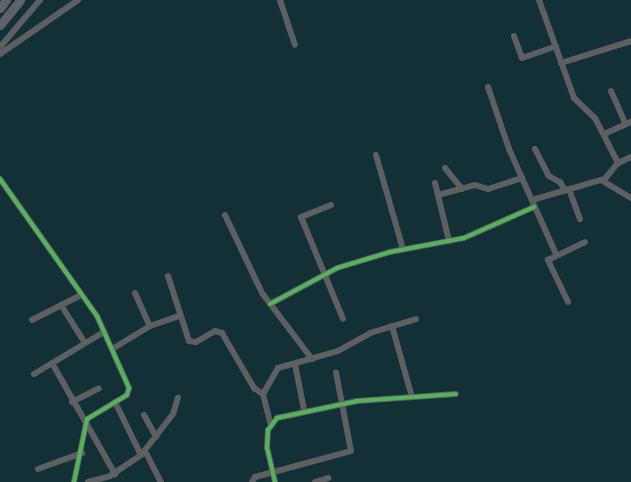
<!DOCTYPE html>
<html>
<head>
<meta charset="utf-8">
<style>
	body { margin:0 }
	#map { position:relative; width:631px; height:482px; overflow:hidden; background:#123036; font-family:"Exo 2",sans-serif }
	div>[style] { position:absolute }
	.minor>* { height:6px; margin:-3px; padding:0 3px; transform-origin:3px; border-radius:3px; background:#5e5f63 }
	.highway>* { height:9px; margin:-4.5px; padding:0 4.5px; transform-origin:4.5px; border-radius:4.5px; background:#5d6369 }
	.cycleway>* { height:4px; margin:-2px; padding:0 2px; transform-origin:2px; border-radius:2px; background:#56b35d }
	span { translate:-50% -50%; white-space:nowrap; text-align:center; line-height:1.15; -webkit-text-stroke:3px #033b45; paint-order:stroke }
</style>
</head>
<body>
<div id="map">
	<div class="minor">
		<div style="left:280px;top:0;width:47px;rotate:71.6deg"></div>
		<div style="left:539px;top:0;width:104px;rotate:70.3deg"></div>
		<div style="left:574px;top:98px;width:29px;rotate:44deg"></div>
		<div style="left:595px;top:118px;width:51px;rotate:62.9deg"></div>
		<div style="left:514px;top:36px;width:23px;rotate:70deg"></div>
		<div style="left:522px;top:58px;width:36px;rotate:-19deg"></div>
		<div style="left:0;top:47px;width:62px;rotate:-49.6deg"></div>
		<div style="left:0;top:54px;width:95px;rotate:-34.7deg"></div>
		<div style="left:561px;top:63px;width:73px;rotate:-17.4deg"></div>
		<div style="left:488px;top:87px;width:65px;rotate:71.3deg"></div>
		<div style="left:509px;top:149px;width:115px;rotate:65.9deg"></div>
		<div style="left:611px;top:91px;width:36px;rotate:66deg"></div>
		<div style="left:604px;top:134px;width:30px;rotate:-24deg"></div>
		<div style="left:535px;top:149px;width:30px;rotate:63deg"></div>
		<div style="left:549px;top:176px;width:13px;rotate:29deg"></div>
		<div style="left:560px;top:182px;width:10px;rotate:61deg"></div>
		<div style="left:376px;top:155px;width:98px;rotate:74deg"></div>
		<div style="left:445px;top:168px;width:27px;rotate:51deg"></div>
		<div style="left:0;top:179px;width:168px;rotate:54.7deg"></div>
		<div style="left:97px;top:316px;width:79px;rotate:66deg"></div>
		<div style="left:129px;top:388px;width:7px;rotate:106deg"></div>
		<div style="left:127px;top:395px;width:47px;rotate:149deg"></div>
		<div style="left:87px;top:419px;width:64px;rotate:101.7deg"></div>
		<div style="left:604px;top:180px;width:22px;rotate:-51deg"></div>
		<div style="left:618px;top:163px;width:14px;rotate:-25deg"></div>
		<div style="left:435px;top:183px;width:60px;rotate:76.4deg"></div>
		<div style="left:569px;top:189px;width:32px;rotate:70deg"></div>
		<div style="left:438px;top:195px;width:38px;rotate:-15deg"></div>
		<div style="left:475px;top:185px;width:14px;rotate:17deg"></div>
		<div style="left:488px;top:189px;width:36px;rotate:-18deg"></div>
		<div style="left:532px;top:200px;width:72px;rotate:-16.2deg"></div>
		<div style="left:601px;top:180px;width:35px;rotate:31deg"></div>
		<div style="left:331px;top:205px;width:32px;rotate:158deg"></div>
		<div style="left:301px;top:217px;width:110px;rotate:67.6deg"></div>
		<div style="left:225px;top:215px;width:86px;rotate:64.6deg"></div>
		<div style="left:262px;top:293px;width:83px;rotate:52.9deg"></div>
		<div style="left:168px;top:276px;width:68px;rotate:72.1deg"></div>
		<div style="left:189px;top:341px;width:7px;rotate:8deg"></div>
		<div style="left:196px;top:342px;width:22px;rotate:-30deg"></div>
		<div style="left:215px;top:331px;width:7px;rotate:16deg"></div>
		<div style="left:222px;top:333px;width:64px;rotate:59.8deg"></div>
		<div style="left:254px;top:388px;width:11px;rotate:34deg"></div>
		<div style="left:263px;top:394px;width:30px;rotate:76deg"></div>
		<div style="left:135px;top:293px;width:36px;rotate:66deg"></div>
		<div style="left:568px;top:302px;width:47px;rotate:-115.5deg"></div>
		<div style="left:548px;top:260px;width:41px;rotate:-25.9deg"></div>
		<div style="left:270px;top:304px;width:76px;rotate:-28.2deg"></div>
		<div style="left:337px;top:268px;width:55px;rotate:-16.8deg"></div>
		<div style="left:390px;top:252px;width:75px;rotate:-10.7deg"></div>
		<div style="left:464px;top:238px;width:77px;rotate:-23.9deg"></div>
		<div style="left:61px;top:305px;width:45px;rotate:57.7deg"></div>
		<div style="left:32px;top:320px;width:55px;rotate:-27deg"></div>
		<div style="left:392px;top:326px;width:74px;rotate:74.3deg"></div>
		<div style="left:112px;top:349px;width:44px;rotate:-31.2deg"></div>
		<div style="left:150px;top:326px;width:31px;rotate:-19deg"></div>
		<div style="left:52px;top:363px;width:128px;rotate:60.4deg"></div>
		<div style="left:295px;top:364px;width:47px;rotate:78.9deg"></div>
		<div style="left:34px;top:374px;width:82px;rotate:-31deg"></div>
		<div style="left:263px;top:394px;width:30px;rotate:-60deg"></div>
		<div style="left:278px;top:368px;width:62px;rotate:-15.8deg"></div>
		<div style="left:338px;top:351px;width:37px;rotate:-29deg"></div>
		<div style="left:370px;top:333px;width:48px;rotate:-16.9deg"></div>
		<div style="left:72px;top:402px;width:30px;rotate:-27deg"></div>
		<div style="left:115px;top:402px;width:59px;rotate:63.9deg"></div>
		<div style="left:144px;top:415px;width:25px;rotate:61deg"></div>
		<div style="left:145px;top:451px;width:35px;rotate:63deg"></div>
		<div style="left:38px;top:469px;width:47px;rotate:-20deg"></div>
		<div style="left:88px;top:482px;width:23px;rotate:-15deg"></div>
		<div style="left:110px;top:476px;width:37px;rotate:-34deg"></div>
		<div style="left:141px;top:455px;width:52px;rotate:-52deg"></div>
		<div style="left:173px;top:414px;width:17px;rotate:-73deg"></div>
		<div style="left:252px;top:482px;width:6px;rotate:-59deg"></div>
		<div style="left:255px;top:477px;width:99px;rotate:-15.2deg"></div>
		<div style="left:351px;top:451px;width:80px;rotate:-100.8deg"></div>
		<div style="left:275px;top:482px;width:35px;rotate:-103deg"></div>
		<div style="left:267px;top:448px;width:18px;rotate:-87deg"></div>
		<div style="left:268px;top:430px;width:15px;rotate:-53deg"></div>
		<div style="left:277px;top:418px;width:82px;rotate:-12deg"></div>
		<div style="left:357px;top:401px;width:99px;rotate:-4deg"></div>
		<div style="left:315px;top:482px;width:14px;rotate:-17deg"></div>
	</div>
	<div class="highway">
		<div style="left:0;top:8px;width:10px;rotate:-53deg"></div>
		<div style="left:0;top:25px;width:32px;rotate:-51deg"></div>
	</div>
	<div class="cycleway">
		<div style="left:0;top:179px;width:168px;rotate:54.7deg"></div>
		<div style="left:97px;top:316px;width:79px;rotate:66deg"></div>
		<div style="left:129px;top:388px;width:7px;rotate:106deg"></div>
		<div style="left:127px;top:395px;width:47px;rotate:149deg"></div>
		<div style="left:87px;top:419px;width:64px;rotate:101.7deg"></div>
		<div style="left:270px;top:304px;width:76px;rotate:-28.2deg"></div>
		<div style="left:337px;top:268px;width:55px;rotate:-16.8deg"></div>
		<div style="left:390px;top:252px;width:75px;rotate:-10.7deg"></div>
		<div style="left:464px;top:238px;width:77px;rotate:-23.9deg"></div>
		<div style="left:275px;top:482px;width:35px;rotate:-103deg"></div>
		<div style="left:267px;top:448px;width:18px;rotate:-87deg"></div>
		<div style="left:268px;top:430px;width:15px;rotate:-53deg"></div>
		<div style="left:277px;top:418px;width:82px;rotate:-12deg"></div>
		<div style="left:357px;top:401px;width:99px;rotate:-4deg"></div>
	</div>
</div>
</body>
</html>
